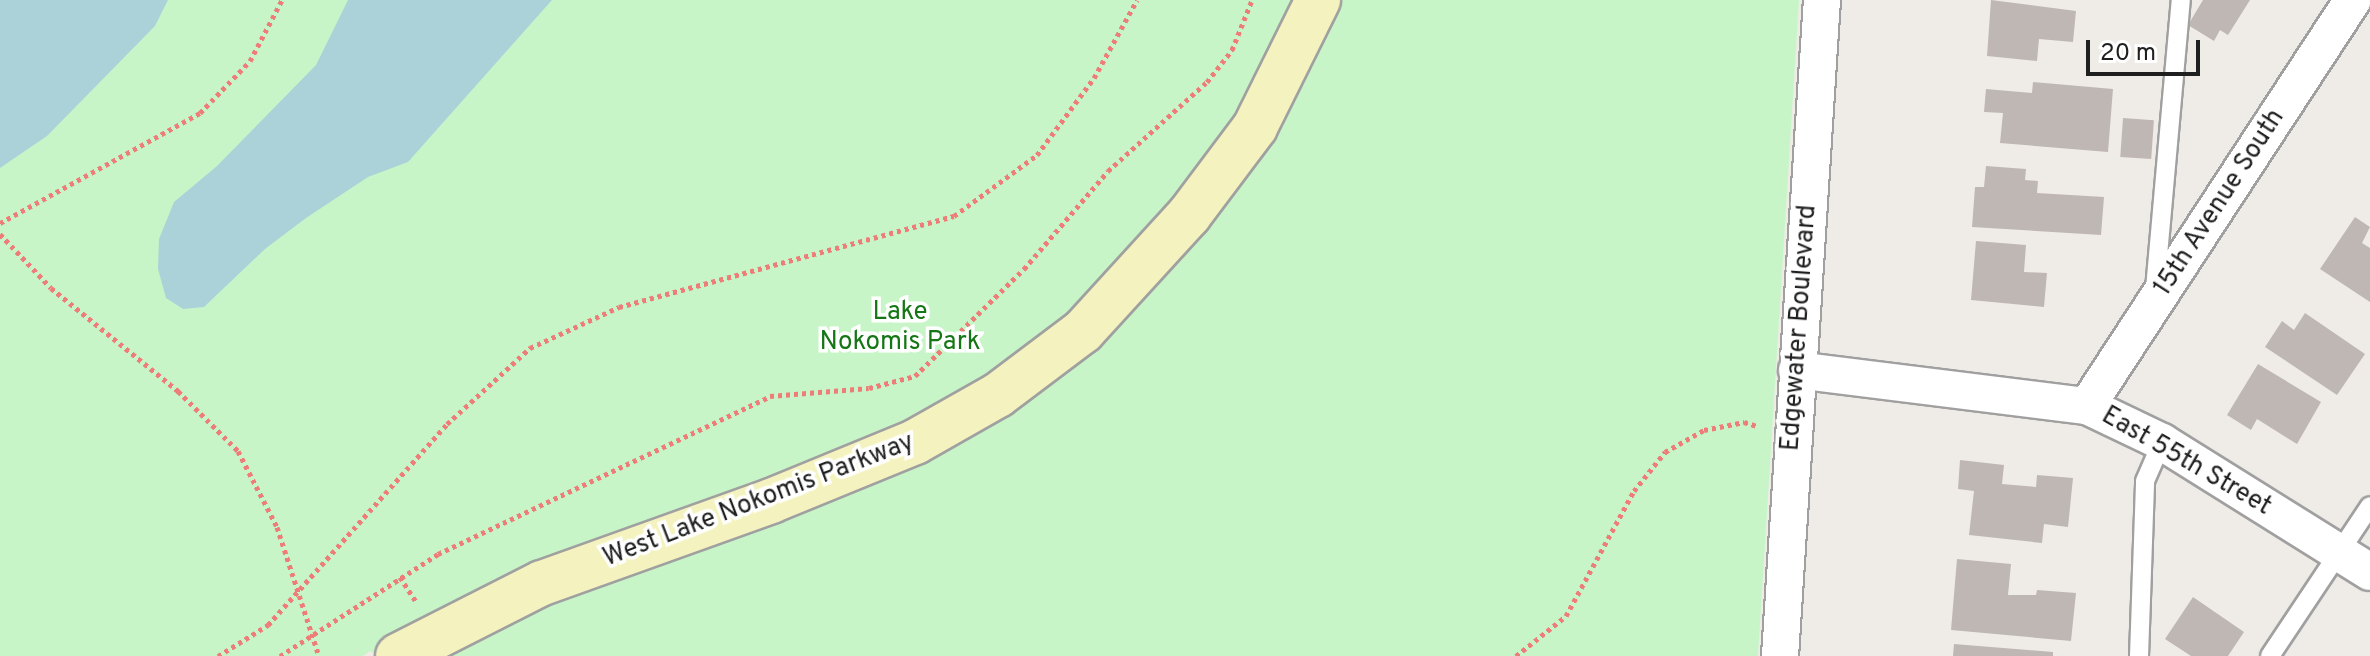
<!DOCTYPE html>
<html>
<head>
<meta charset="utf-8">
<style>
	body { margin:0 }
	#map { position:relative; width:2370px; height:656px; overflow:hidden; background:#efece7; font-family:Overpass,sans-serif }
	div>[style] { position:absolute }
	.park>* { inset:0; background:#c8f5c8 }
	.water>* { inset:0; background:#abd2d9 }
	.building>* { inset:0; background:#bfb7b3; transform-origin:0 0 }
	.path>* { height:5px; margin-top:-2.5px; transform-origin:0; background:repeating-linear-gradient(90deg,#ee7c79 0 4px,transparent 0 8px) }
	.roads { filter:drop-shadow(2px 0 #a0a0a0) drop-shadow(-2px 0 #a0a0a0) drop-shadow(0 2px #a0a0a0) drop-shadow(0 -2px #a0a0a0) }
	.lane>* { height:18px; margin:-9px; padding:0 9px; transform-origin:9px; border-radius:9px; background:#fff }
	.street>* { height:36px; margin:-18px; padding:0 18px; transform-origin:18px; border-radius:18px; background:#fff }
	.secondary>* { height:44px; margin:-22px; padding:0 22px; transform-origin:22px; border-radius:22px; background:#f4f3bf }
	span { translate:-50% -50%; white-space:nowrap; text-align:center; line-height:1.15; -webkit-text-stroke:7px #fff; paint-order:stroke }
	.street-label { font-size:26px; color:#1f1f1f }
	.park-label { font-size:26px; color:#157616 }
	.scale { position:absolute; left:2086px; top:40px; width:114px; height:36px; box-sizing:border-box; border:4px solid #1f1f1f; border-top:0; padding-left:10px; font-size:24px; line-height:28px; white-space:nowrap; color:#1f1f1f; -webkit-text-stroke:6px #fff; paint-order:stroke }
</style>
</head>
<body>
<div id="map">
	<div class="park">
		<div style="clip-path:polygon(0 0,1799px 0,1758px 656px,379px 656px,370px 651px,363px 656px,0 656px)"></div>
	</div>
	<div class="water">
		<div style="clip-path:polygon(0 0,168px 0,155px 26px,47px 136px,0 168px)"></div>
		<div style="clip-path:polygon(348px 0,552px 0,408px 162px,368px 177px,306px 218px,265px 249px,204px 307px,183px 309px,166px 298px,158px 269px,159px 239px,174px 202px,217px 166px,316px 65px)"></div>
	</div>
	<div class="building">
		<div style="clip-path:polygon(1991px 0,2076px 11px,2073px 42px,2039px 39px,2037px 61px,1987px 56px)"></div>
		<div style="clip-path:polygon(2203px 0,2250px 0,2228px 35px,2220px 30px,2214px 41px,2188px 25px)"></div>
		<div style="clip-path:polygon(2033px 82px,2113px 89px,2108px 152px,2000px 143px,2003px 113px,1984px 112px,1986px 89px,2032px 93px)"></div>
		<div style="left:2123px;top:118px;width:31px;height:39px;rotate:4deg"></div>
		<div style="clip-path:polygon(1986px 166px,2026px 169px,2025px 180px,2038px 181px,2037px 193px,2104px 197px,2101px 235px,1972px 227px,1975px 187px,1984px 187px)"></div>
		<div style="clip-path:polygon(2355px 217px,2370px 227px,2362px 243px,2370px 248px,2370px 302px,2320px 269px)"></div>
		<div style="clip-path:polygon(1976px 241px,2026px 245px,2024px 272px,2047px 273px,2044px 307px,1971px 300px)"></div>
		<div style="clip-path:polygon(2305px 313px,2365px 354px,2337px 395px,2265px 347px,2282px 321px,2294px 330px)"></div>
		<div style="clip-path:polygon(2258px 364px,2321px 402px,2297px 444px,2257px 419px,2251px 430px,2227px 415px)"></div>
		<div style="clip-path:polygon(1960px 460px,2004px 465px,2002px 484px,2036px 487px,2037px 475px,2073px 478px,2068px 527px,2044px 524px,2042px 543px,1969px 535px,1974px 491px,1958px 489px)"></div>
		<div style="clip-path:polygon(1957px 559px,2011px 564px,2008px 595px,2036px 595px,2037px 590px,2076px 593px,2071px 641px,1951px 630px)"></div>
		<div style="clip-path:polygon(2193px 597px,2244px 632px,2228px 656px,2191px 656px,2165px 639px)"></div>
		<div style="clip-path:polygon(1954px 644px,2053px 652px,2053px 656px,1953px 656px)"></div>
	</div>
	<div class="path">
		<div style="left:0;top:223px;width:228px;rotate:-28.8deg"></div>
		<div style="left:200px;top:113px;width:72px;rotate:-46.1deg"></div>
		<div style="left:250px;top:61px;width:69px;rotate:-62.3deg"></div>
		<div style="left:0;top:234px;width:74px;rotate:46.6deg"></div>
		<div style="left:51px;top:288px;width:164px;rotate:39deg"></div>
		<div style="left:178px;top:391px;width:85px;rotate:45deg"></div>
		<div style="left:238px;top:451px;width:85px;rotate:62.8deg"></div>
		<div style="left:277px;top:527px;width:136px;rotate:72deg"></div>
		<div style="left:400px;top:577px;width:30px;rotate:57deg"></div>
		<div style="left:218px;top:656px;width:59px;rotate:-31.8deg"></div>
		<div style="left:268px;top:625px;width:269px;rotate:-48.3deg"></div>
		<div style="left:447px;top:424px;width:113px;rotate:-42.5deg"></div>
		<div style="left:530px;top:348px;width:98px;rotate:-24.7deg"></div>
		<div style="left:619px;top:307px;width:347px;rotate:-15.2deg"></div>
		<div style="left:954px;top:216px;width:103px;rotate:-36.3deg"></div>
		<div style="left:1037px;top:155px;width:96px;rotate:-53.5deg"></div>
		<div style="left:1094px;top:78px;width:89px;rotate:-61.1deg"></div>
		<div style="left:280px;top:656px;width:188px;rotate:-32.8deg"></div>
		<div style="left:438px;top:554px;width:368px;rotate:-25.4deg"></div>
		<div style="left:770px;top:396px;width:99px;rotate:-4.6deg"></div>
		<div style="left:869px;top:388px;width:48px;rotate:-14.6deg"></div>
		<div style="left:915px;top:376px;width:153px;rotate:-44.5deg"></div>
		<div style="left:1024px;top:269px;width:129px;rotate:-49.4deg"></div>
		<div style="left:1108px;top:171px;width:133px;rotate:-42deg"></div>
		<div style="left:1207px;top:82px;width:41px;rotate:-52deg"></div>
		<div style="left:1232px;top:50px;width:54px;rotate:-68.2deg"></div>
		<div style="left:1516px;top:656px;width:64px;rotate:-38.7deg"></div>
		<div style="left:1566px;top:616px;width:142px;rotate:-61.5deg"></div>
		<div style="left:1634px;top:491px;width:50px;rotate:-51.5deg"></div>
		<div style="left:1665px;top:452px;width:45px;rotate:-29.4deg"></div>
		<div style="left:1704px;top:430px;width:41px;rotate:-11.3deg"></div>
		<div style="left:1744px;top:422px;width:14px;rotate:17deg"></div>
	</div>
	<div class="roads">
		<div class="lane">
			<div style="left:2155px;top:289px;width:290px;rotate:-84.9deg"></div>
			<div style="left:2139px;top:656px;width:175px;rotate:-88deg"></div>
			<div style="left:2145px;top:481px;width:43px;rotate:-66.4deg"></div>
			<div style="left:2270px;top:656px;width:180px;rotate:-56.3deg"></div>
		</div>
		<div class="street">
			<div style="left:1797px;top:370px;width:292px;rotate:7.1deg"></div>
			<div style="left:2087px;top:406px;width:83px;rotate:25.6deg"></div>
			<div style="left:2162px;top:442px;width:245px;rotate:32deg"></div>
			<div style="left:2087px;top:406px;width:485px;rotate:-56.8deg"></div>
			<div style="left:1780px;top:656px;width:657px;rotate:-86.34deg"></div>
		</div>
		<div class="secondary">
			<div style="left:398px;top:656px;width:161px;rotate:-26.9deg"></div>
			<div style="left:542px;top:583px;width:243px;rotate:-19.7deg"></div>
			<div style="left:771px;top:501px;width:156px;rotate:-22.3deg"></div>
			<div style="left:915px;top:442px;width:95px;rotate:-29.5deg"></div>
			<div style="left:998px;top:395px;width:106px;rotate:-37deg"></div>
			<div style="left:1083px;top:331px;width:157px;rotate:-47.6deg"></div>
			<div style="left:1189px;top:215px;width:110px;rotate:-53.1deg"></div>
			<div style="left:1255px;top:127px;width:142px;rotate:-63.6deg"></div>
		</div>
	</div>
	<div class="street-label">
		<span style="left:2220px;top:203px;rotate:-57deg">15th Avenue South</span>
		<span style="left:1800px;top:328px;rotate:-86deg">Edgewater Boulevard</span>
		<span style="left:2186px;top:462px;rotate:30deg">East 55th Street</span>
		<span style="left:759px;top:501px;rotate:-21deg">West Lake Nokomis Parkway</span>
	</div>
	<div class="park-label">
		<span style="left:900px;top:328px">Lake<br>Nokomis Park</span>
	</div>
	<div class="scale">20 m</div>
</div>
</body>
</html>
